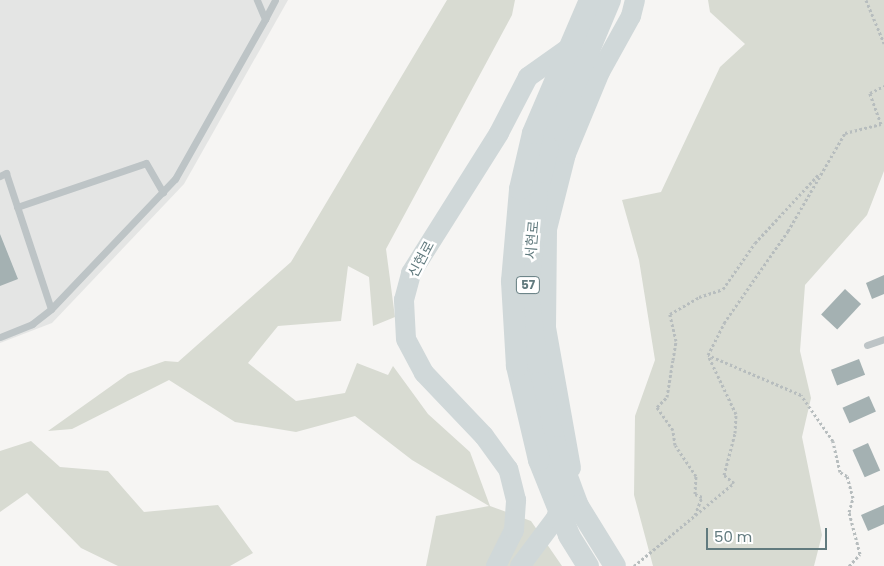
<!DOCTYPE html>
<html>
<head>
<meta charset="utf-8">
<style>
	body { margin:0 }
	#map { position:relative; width:884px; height:566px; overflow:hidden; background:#f6f5f3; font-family:Poppins,"Noto Sans KR",sans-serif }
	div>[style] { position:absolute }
	.built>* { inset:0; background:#e4e5e4 }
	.green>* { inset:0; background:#d8dbd2 }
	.building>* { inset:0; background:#a4b1b2; transform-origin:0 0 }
	.path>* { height:3px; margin-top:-1.5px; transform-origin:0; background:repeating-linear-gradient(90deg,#b7bdbe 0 2.5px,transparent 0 5px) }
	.service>* { height:7px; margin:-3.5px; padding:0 3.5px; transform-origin:3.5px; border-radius:3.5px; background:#bdc4c6 }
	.secondary>* { height:20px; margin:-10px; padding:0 10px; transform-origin:10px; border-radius:10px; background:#d0d8d9 }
	.primary>* { height:22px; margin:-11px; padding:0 11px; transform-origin:11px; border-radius:11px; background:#d0d8d9 }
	span { translate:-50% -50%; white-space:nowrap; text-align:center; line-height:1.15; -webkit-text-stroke:5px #fff; paint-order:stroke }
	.shield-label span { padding:1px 4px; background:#fff; border:1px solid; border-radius:4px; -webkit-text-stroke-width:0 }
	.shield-label { font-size:12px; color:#617a7e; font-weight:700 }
	.street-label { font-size:14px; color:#617a7e }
	.scale { position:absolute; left:706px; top:528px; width:121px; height:22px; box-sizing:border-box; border:2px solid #617a7e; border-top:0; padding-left:6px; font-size:15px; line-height:18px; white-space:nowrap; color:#617a7e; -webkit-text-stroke:4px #fff; paint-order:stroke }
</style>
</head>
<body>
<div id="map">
	<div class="built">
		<div style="clip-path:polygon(0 0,288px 0,184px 184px,52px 323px,0 343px)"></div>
	</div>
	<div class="green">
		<div style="clip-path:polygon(447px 0,515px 0,512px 15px,386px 249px,395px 317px,373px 326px,369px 277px,348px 266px,341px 321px,278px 326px,248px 363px,296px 401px,345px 393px,357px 363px,388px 375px,393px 366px,428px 414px,470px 452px,490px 506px,531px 521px,562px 566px,426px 566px,436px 516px,489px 506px,412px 460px,355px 416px,296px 432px,235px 422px,169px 380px,72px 429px,48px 431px,128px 374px,165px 361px,178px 362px,291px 262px)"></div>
		<div style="clip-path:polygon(708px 0,884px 0,884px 171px,867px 215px,805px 285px,800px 351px,811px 398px,802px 437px,822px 535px,814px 566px,653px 566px,634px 495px,635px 416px,655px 360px,639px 260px,622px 200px,661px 192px,720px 67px,745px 44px,710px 12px)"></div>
		<div style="clip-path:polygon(31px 441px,60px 467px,108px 471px,144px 512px,218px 505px,253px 553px,230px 566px,118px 566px,81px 548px,27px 493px,0 512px,0 451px)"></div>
	</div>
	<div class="building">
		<div style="clip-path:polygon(0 234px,18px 279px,0 286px)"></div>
		<div style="clip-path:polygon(884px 275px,884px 294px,872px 299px,866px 283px)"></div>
		<div style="left:845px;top:289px;width:22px;height:35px;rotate:43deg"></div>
		<div style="left:859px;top:359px;width:17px;height:30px;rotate:69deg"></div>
		<div style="left:869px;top:396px;width:17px;height:29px;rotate:66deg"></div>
		<div style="left:868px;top:443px;width:30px;height:17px;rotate:66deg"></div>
		<div style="clip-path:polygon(884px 505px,884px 524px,868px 531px,861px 515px)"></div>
	</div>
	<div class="path">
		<div style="left:866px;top:0;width:47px;rotate:67.3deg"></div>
		<div style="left:695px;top:515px;width:19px;rotate:-69deg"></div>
		<div style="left:702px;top:497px;width:8px;rotate:-157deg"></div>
		<div style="left:695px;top:494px;width:18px;rotate:-87deg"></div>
		<div style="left:696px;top:476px;width:37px;rotate:-124deg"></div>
		<div style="left:675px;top:445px;width:15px;rotate:-98deg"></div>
		<div style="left:673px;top:430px;width:28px;rotate:-125deg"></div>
		<div style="left:657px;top:407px;width:14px;rotate:-45deg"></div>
		<div style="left:667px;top:397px;width:37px;rotate:-81deg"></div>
		<div style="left:673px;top:360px;width:19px;rotate:-81deg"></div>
		<div style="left:676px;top:341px;width:28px;rotate:-103deg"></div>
		<div style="left:670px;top:314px;width:34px;rotate:-30deg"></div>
		<div style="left:699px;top:297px;width:25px;rotate:-18deg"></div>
		<div style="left:723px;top:289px;width:56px;rotate:-55.2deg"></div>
		<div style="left:755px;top:243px;width:93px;rotate:-47.2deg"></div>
		<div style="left:634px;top:566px;width:130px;rotate:-39.7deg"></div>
		<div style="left:734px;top:483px;width:13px;rotate:-141deg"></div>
		<div style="left:724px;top:475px;width:43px;rotate:-75.3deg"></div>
		<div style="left:735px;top:433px;width:19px;rotate:-87deg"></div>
		<div style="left:736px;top:414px;width:65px;rotate:-115.4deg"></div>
		<div style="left:849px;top:566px;width:16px;rotate:-47deg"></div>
		<div style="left:860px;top:554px;width:43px;rotate:-104.7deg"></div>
		<div style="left:849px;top:512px;width:15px;rotate:-74deg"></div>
		<div style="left:853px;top:498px;width:23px;rotate:-105deg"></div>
		<div style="left:847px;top:476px;width:8px;rotate:-150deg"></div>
		<div style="left:840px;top:472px;width:32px;rotate:-103deg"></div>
		<div style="left:833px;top:441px;width:56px;rotate:-124.8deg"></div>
		<div style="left:801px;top:395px;width:101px;rotate:-156.7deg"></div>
		<div style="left:708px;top:355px;width:36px;rotate:-63deg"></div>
		<div style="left:724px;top:323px;width:112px;rotate:-55.2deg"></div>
		<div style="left:788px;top:231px;width:113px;rotate:-59.8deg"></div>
		<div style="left:845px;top:133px;width:37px;rotate:-14deg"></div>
		<div style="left:881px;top:124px;width:33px;rotate:-110deg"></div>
		<div style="left:870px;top:93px;width:16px;rotate:-27deg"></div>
	</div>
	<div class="service">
		<div style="left:265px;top:19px;width:21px;rotate:-62deg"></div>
		<div style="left:0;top:176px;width:7px;rotate:-27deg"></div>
		<div style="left:6px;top:173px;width:143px;rotate:71.7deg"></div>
		<div style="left:17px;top:207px;width:136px;rotate:-18.8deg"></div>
		<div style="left:146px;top:163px;width:34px;rotate:60deg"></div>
		<div style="left:0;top:337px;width:35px;rotate:-22deg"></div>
		<div style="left:32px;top:324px;width:24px;rotate:-38deg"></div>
		<div style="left:51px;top:309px;width:180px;rotate:-46.4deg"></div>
		<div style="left:175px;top:179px;width:184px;rotate:-60.6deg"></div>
		<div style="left:265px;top:19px;width:21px;rotate:-113deg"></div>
		<div style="left:867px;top:345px;width:18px;rotate:-19deg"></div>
	</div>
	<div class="secondary">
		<div style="left:571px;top:468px;width:143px;rotate:-100.1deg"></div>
		<div style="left:546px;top:327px;width:98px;rotate:-89.4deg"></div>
		<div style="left:547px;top:229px;width:77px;rotate:-75.8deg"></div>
		<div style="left:566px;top:154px;width:89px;rotate:-67.5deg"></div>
		<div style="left:600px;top:72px;width:64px;rotate:-61deg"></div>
		<div style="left:631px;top:16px;width:16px;rotate:-76deg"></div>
		<div style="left:496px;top:566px;width:40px;rotate:-63.4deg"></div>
		<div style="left:514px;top:530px;width:30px;rotate:-86deg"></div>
		<div style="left:516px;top:500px;width:32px;rotate:-104deg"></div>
		<div style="left:508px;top:469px;width:41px;rotate:-126deg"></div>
		<div style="left:484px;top:436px;width:87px;rotate:-133.6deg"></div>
		<div style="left:424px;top:373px;width:38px;rotate:-118deg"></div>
		<div style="left:406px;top:339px;width:39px;rotate:-93deg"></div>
		<div style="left:404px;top:300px;width:28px;rotate:-75deg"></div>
		<div style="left:411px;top:273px;width:165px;rotate:-57.8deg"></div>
		<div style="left:499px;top:133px;width:63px;rotate:-62.6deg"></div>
		<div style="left:528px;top:77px;width:52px;rotate:-35.5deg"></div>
		<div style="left:520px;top:566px;width:60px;rotate:-53.1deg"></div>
		<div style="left:556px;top:518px;width:20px;rotate:-72deg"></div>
	</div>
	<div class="primary">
		<div style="left:610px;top:0;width:160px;rotate:112.7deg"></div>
		<div style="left:548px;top:148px;width:45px;rotate:104deg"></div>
		<div style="left:537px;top:192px;width:98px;rotate:95.2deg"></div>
		<div style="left:528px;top:290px;width:94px;rotate:83.3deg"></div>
		<div style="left:539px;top:383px;width:66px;rotate:75.1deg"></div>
		<div style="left:556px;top:447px;width:63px;rotate:69.6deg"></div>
		<div style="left:578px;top:506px;width:70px;rotate:58.3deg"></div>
		<div style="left:588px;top:566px;width:36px;rotate:-122deg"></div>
		<div style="left:569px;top:535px;width:81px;rotate:-111.8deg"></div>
		<div style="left:539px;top:460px;width:97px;rotate:-103.2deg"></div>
		<div style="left:517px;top:366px;width:85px;rotate:-93.4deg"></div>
		<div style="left:512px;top:281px;width:92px;rotate:-85deg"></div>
		<div style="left:520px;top:189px;width:57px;rotate:-76.9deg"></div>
		<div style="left:533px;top:133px;width:145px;rotate:-66.8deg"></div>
	</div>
	<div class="shield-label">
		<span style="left:528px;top:285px">57</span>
	</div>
	<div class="street-label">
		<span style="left:532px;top:240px;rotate:-85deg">서현로</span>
		<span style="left:421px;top:259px;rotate:-62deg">신현로</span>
	</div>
	<div class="scale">50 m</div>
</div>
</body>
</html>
